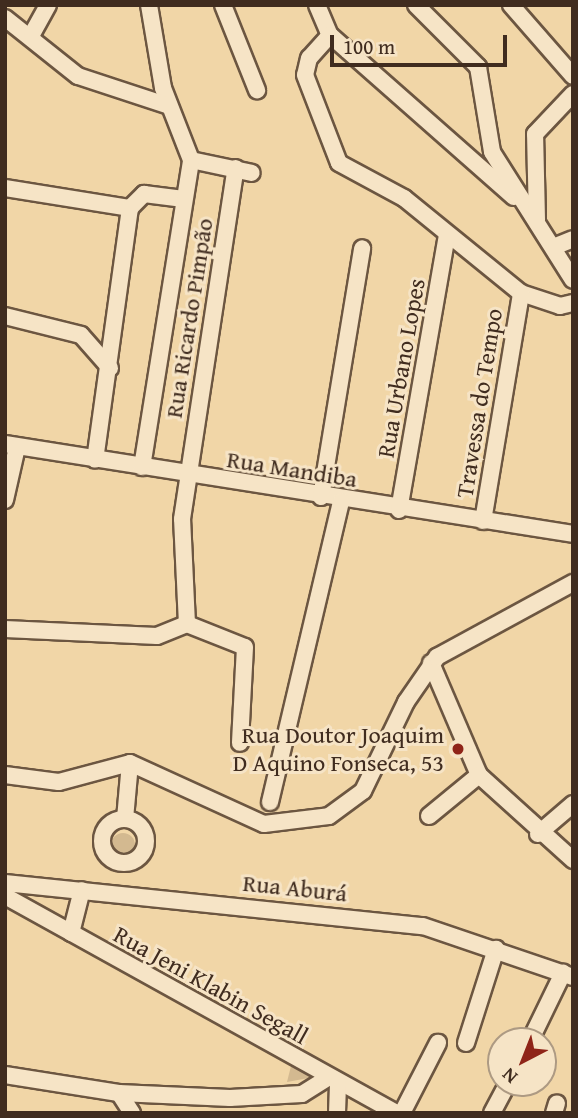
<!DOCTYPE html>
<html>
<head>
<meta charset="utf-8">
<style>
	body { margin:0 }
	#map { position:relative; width:578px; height:1118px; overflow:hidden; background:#f1d6a7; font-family:"Gentium Book Plus",serif }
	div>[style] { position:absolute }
	.green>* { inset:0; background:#d3b990 }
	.round { border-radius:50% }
	.roads { filter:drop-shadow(2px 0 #6c5641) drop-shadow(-2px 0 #6c5641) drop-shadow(0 2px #6c5641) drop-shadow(0 -2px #6c5641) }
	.minor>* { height:16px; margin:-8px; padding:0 8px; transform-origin:8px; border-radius:8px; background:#f6e4c6 }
	.minor>.ring { margin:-8px; padding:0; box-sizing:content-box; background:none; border:16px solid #f6e4c6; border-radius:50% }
	.dots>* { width:19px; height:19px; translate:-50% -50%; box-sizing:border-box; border:4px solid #f6e4c6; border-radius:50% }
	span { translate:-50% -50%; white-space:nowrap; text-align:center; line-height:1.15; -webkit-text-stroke:6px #f6e4c6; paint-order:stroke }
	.street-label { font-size:24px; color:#402c1f }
	.poi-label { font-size:24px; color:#402c1f }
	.right { translate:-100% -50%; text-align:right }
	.frame { position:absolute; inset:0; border:7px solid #402c1f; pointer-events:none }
	.north { position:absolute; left:487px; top:1027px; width:70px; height:70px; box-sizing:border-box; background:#f6e4c6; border:2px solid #ad9a83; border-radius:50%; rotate:222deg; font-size:19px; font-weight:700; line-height:28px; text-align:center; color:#402c1f }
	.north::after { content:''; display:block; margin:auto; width:24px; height:32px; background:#8f2418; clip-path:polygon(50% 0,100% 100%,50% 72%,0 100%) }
	.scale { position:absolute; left:330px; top:35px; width:177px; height:32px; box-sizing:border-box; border:4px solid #402c1f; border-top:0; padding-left:9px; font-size:21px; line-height:24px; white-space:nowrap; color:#402c1f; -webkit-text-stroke:5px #f6e4c6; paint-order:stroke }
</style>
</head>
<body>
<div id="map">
	<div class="green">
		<div class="round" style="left:111px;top:833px;width:24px;height:24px"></div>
		<div style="clip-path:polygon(291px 1066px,314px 1077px,287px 1082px)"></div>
	</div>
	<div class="roads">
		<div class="minor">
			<div style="left:149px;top:5px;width:84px;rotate:80.4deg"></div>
			<div style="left:163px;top:88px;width:77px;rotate:68.7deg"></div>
			<div style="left:223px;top:5px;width:92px;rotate:68.2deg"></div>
			<div style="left:317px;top:5px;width:33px;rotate:67deg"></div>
			<div style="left:330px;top:35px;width:245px;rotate:41.4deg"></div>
			<div style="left:416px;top:5px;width:88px;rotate:45deg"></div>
			<div style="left:478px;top:67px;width:86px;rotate:80.6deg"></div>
			<div style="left:492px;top:152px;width:151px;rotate:57.7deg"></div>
			<div style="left:511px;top:5px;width:94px;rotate:48.9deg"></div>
			<div style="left:5px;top:18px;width:93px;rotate:38.5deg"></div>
			<div style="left:78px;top:76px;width:96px;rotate:18.2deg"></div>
			<div style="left:32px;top:34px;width:33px;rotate:-61deg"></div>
			<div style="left:330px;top:35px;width:31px;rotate:132deg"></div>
			<div style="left:309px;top:58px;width:17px;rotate:103deg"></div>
			<div style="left:305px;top:75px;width:94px;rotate:68.9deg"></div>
			<div style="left:339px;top:163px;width:74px;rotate:28.3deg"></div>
			<div style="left:404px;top:198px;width:151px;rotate:39.1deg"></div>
			<div style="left:521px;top:293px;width:41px;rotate:18.4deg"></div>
			<div style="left:560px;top:306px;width:13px;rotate:-13deg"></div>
			<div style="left:191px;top:160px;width:62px;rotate:12deg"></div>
			<div style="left:5px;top:188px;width:127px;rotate:9.1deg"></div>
			<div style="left:130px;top:208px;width:254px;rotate:97.9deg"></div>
			<div style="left:130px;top:208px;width:20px;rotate:-45deg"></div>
			<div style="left:144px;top:194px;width:40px;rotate:7.1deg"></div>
			<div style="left:537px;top:220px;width:86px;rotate:-91.3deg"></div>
			<div style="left:535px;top:134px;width:55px;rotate:-46.5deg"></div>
			<div style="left:556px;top:246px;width:18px;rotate:-22deg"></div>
			<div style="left:5px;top:316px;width:78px;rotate:14deg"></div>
			<div style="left:81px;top:335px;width:44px;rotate:48.7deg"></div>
			<div style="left:5px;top:444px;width:575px;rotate:9deg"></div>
			<div style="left:142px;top:467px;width:311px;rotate:-80.9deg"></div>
			<div style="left:321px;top:497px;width:252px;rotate:-80.6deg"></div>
			<div style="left:5px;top:500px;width:54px;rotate:-77.2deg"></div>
			<div style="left:399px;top:510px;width:280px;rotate:-80.1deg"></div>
			<div style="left:483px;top:521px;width:231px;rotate:-80.5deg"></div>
			<div style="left:187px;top:624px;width:62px;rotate:21.6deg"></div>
			<div style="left:245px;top:647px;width:96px;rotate:93deg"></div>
			<div style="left:5px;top:629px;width:152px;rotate:2.6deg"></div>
			<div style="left:157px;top:636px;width:32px;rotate:-22deg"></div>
			<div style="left:187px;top:624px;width:105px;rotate:-92.7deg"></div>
			<div style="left:182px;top:519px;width:355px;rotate:-81.3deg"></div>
			<div style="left:431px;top:663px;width:122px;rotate:66.8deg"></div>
			<div style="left:479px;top:775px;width:127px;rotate:42.1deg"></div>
			<div style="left:5px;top:775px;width:54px;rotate:7.4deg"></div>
			<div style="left:59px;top:782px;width:73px;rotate:-15deg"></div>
			<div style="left:130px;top:763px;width:147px;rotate:24.5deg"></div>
			<div style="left:264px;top:824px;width:65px;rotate:-7deg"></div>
			<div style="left:329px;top:816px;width:42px;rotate:-36.3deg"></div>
			<div style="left:363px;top:791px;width:99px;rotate:-64.2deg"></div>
			<div style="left:406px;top:702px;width:55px;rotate:-55.4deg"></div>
			<div style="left:437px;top:657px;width:155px;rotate:-28.6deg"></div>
			<div style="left:270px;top:802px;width:309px;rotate:-76.7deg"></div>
			<div style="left:429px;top:816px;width:65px;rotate:-39.4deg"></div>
			<div class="ring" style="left:102px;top:819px;width:28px;height:28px"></div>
			<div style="left:125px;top:819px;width:56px;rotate:-84.9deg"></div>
			<div style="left:538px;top:834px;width:46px;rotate:-40.6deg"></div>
			<div style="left:5px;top:883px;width:420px;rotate:5.9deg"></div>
			<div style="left:423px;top:926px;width:158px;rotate:18.8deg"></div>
			<div style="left:5px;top:896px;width:447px;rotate:29deg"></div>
			<div style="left:71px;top:933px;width:44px;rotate:-75.7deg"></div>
			<div style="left:530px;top:1041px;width:76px;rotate:-64.1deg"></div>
			<div style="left:466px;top:1043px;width:99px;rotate:-72.3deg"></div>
			<div style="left:5px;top:1075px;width:115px;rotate:9deg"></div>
			<div style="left:119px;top:1093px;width:111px;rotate:2.6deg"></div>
			<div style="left:230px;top:1098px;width:72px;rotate:-3.2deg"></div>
			<div style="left:302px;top:1094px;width:32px;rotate:-32deg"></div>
			<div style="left:119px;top:1093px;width:24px;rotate:57deg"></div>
			<div style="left:337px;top:1113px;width:30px;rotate:-88deg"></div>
			<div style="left:402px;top:1113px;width:79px;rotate:-62.8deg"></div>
			<div style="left:492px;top:1113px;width:34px;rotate:-62deg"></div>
			<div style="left:554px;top:1113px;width:10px;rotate:-73deg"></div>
		</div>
	</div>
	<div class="dots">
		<div style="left:458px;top:749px;background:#8f2418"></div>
	</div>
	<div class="street-label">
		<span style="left:189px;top:318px;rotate:-81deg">Rua Ricardo Pimpão</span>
		<span style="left:401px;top:368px;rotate:-80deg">Rua Urbano Lopes</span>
		<span style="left:479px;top:403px;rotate:-81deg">Travessa do Tempo</span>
		<span style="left:292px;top:469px;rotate:9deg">Rua Mandiba</span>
		<span style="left:295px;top:888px;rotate:6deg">Rua Aburá</span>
		<span style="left:211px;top:985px;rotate:29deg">Rua Jeni Klabin Segall</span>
	</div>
	<div class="poi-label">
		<span class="right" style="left:444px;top:749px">Rua Doutor Joaquim<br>D Aquino Fonseca, 53</span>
	</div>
	<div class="frame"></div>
	<div class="north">N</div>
	<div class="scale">100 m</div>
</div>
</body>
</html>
